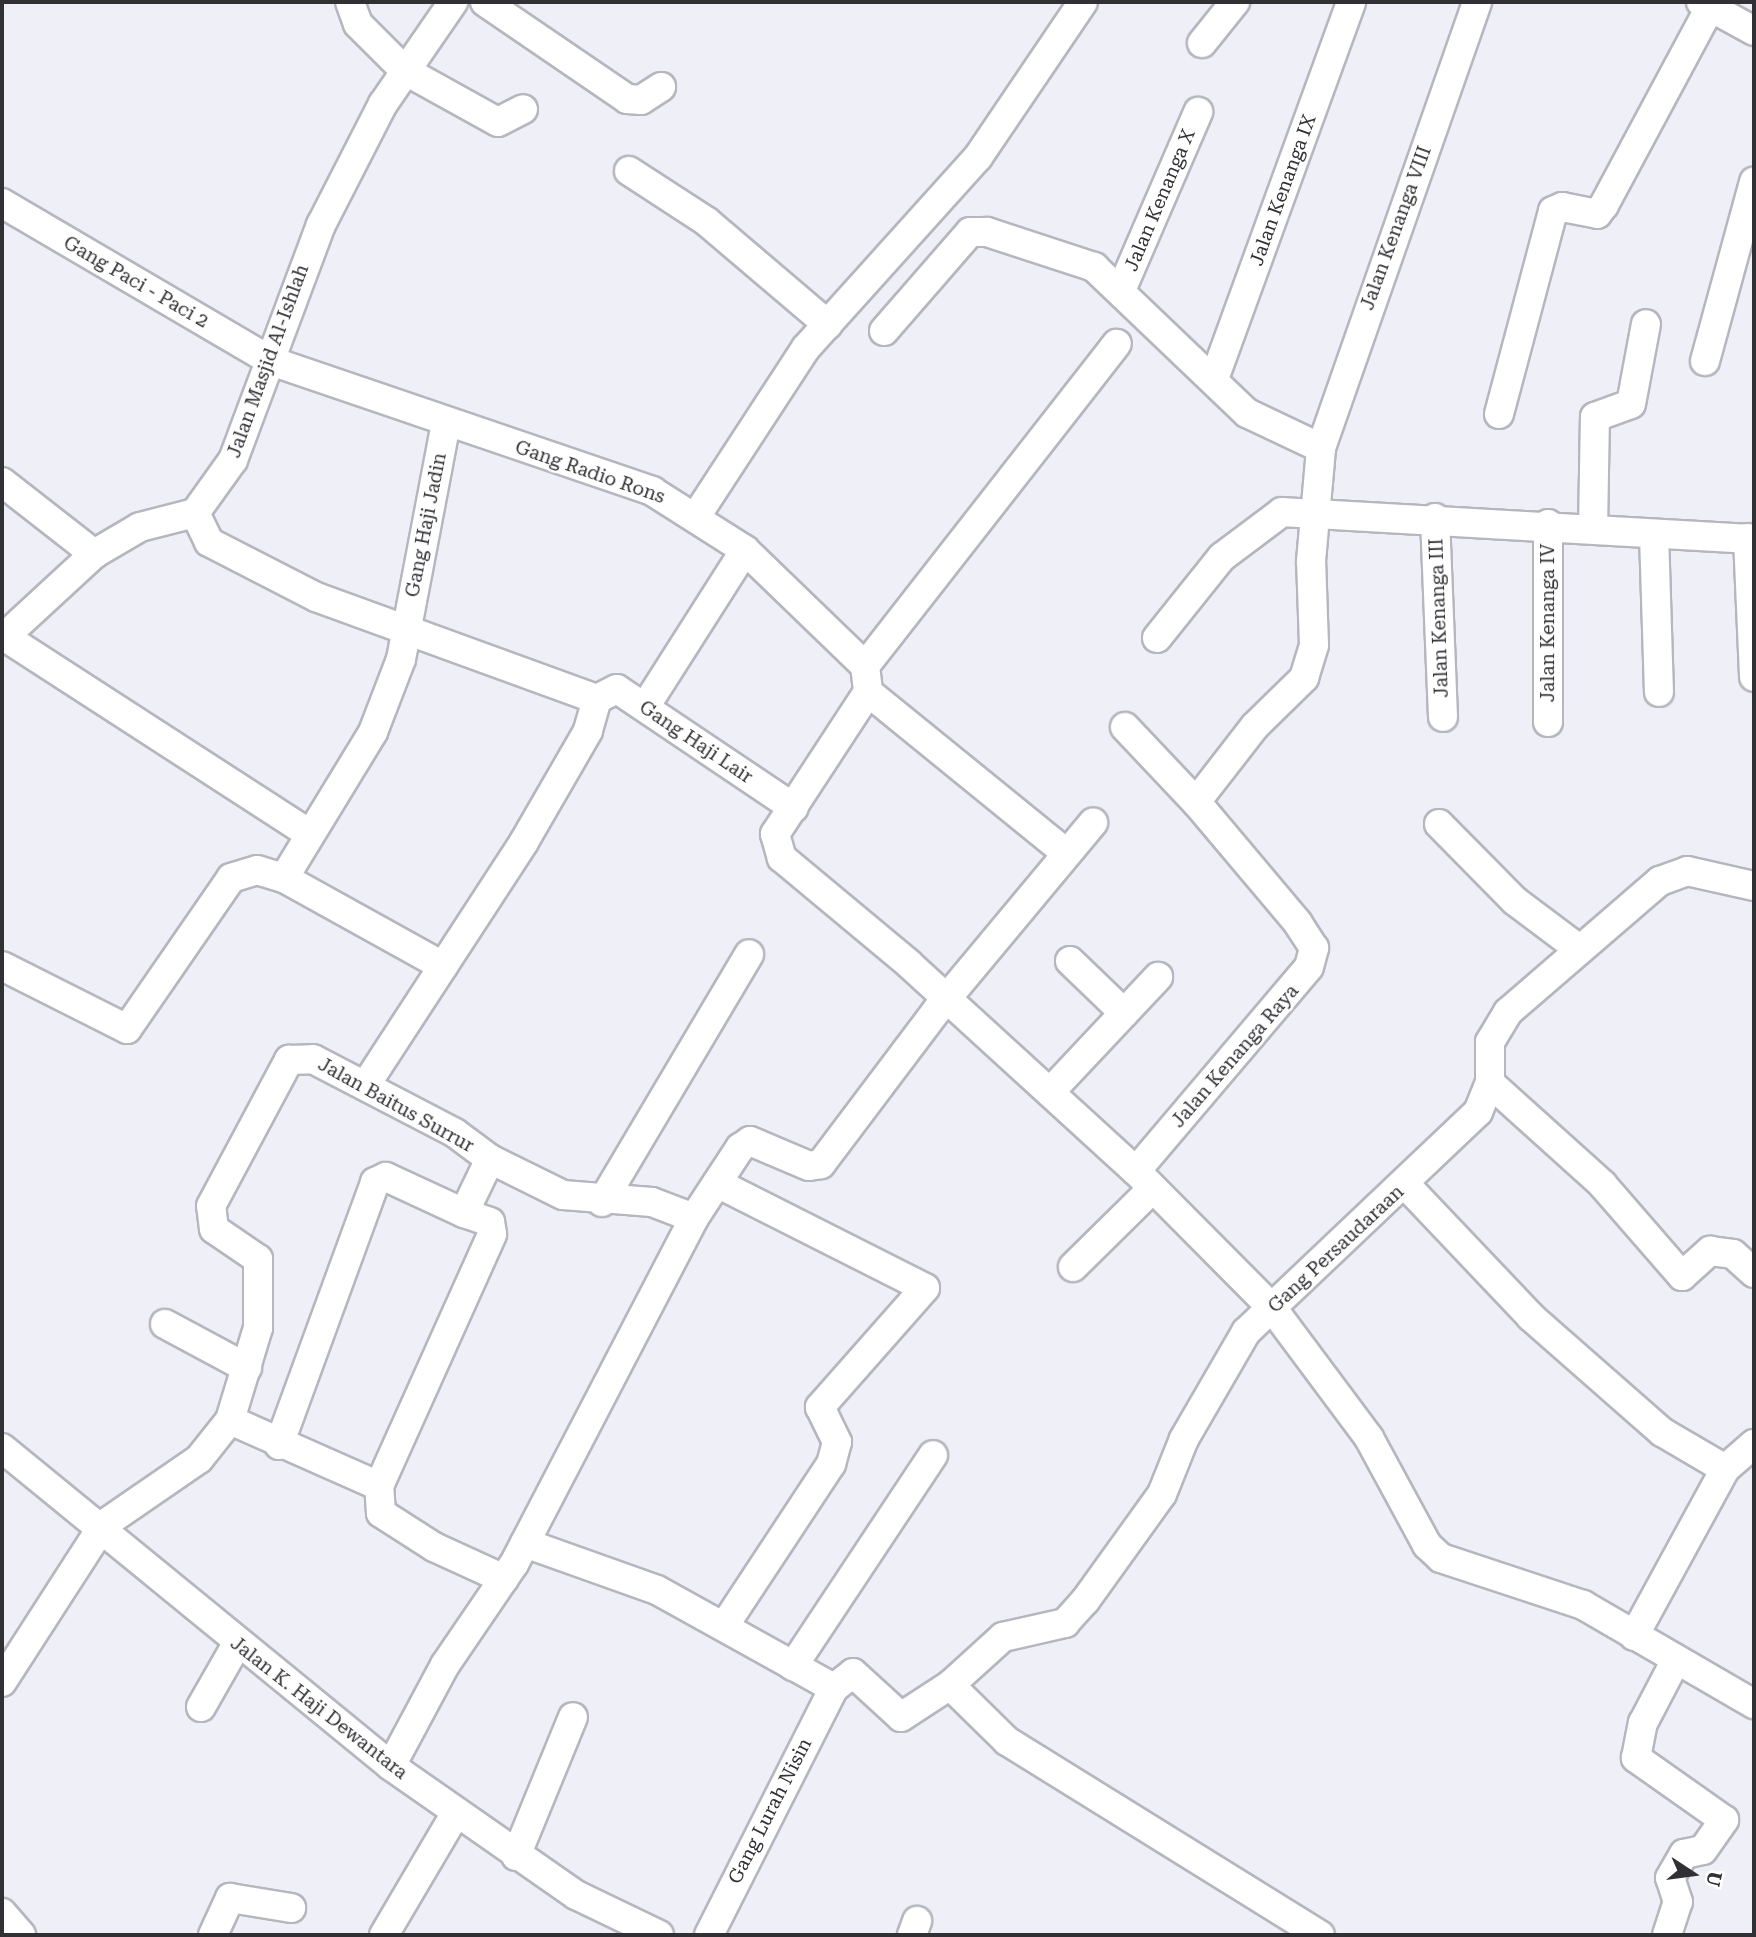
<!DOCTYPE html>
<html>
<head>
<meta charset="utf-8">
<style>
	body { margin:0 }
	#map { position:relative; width:1756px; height:1937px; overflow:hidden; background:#efeff8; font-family:"Roboto Serif",serif }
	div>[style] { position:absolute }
	.roads { filter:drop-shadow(2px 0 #b6b6bf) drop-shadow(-2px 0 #b6b6bf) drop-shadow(0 2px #b6b6bf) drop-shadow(0 -2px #b6b6bf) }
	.minor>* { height:28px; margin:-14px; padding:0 14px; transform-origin:14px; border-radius:14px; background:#fff }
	span { translate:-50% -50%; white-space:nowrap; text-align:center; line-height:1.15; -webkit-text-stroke:5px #fff; paint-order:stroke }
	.street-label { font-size:19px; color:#313135 }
	.frame { position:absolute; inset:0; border:4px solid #313135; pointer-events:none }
	.north { position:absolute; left:1658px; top:1839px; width:70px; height:70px; -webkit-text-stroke:5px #fff; paint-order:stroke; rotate:103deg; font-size:19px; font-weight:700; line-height:28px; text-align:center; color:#313135 }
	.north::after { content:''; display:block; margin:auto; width:24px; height:32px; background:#313135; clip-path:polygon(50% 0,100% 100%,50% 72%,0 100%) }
</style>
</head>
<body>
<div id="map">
	<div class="roads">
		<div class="minor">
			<div style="left:350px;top:2px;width:23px;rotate:70deg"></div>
			<div style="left:358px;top:24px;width:65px;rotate:45deg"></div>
			<div style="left:404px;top:70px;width:107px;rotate:29deg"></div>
			<div style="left:498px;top:122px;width:28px;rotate:-27deg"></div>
			<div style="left:485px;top:2px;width:172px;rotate:34.3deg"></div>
			<div style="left:627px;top:99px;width:14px;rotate:4deg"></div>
			<div style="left:641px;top:100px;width:24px;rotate:-33deg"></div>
			<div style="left:1701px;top:2px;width:60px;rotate:28.7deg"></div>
			<div style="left:1202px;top:43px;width:53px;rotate:-51.2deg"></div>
			<div style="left:629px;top:171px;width:92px;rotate:33deg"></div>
			<div style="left:706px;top:221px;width:160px;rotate:40.4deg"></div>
			<div style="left:2px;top:203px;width:312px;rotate:30.4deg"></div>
			<div style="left:271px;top:361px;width:403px;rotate:18.8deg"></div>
			<div style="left:652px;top:491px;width:110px;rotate:32.4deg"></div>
			<div style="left:745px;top:550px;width:167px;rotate:44deg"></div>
			<div style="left:865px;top:666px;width:26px;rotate:83deg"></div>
			<div style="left:868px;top:692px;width:170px;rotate:123.2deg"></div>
			<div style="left:775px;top:834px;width:25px;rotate:74deg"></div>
			<div style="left:782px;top:858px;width:165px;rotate:39.8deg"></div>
			<div style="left:909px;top:964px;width:307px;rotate:42.4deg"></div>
			<div style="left:1136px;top:1171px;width:194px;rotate:45.2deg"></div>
			<div style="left:1273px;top:1309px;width:161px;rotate:53.3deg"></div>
			<div style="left:1369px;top:1438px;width:122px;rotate:61.5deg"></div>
			<div style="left:1427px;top:1545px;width:19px;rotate:43deg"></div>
			<div style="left:1441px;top:1558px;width:150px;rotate:18.3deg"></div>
			<div style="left:1583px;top:1605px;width:198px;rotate:30.1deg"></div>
			<div style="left:1122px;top:288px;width:192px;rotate:-66.6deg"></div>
			<div style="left:884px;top:331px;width:131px;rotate:-49deg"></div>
			<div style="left:970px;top:232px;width:17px"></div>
			<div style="left:987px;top:232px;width:113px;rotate:18.1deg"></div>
			<div style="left:1094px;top:267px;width:211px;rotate:43.7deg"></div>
			<div style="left:1247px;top:413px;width:82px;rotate:25.3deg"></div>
			<div style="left:1705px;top:361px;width:186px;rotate:-74.7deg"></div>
			<div style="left:1214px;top:379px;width:401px;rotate:-70deg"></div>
			<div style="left:1499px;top:414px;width:210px;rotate:-75.1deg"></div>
			<div style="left:1553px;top:211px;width:10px;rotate:-24deg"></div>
			<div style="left:1562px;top:207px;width:36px;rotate:11deg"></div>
			<div style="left:1597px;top:214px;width:11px;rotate:-52deg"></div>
			<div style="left:1604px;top:205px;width:225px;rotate:-61.8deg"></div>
			<div style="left:2px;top:482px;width:117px;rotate:38deg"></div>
			<div style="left:195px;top:513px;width:32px;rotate:64deg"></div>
			<div style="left:209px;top:542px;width:120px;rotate:27.2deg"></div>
			<div style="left:316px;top:597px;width:299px;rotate:20deg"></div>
			<div style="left:597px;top:699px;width:33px;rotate:106deg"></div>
			<div style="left:588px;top:731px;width:128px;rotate:120deg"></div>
			<div style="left:524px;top:842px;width:291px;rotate:123.1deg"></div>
			<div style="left:697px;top:515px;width:199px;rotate:-56.9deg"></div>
			<div style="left:806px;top:348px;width:257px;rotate:-48deg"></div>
			<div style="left:978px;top:157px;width:187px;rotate:-55.9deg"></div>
			<div style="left:1435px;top:518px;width:199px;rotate:87.7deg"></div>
			<div style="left:1548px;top:524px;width:198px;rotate:90deg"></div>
			<div style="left:1593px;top:529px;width:112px;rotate:-89deg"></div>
			<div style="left:1595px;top:417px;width:38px;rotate:-20deg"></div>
			<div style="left:1631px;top:404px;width:81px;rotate:-79.4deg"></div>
			<div style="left:1654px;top:534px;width:158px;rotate:88.2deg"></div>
			<div style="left:1748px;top:538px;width:139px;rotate:87.5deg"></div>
			<div style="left:2px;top:635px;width:364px;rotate:32.9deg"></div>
			<div style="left:1157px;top:638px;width:104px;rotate:-51.3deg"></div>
			<div style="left:1222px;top:557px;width:75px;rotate:-36.9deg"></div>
			<div style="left:1282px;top:512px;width:473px;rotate:3.3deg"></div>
			<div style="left:2px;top:639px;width:125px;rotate:-42.7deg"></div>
			<div style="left:94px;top:554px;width:53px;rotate:-30.4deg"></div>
			<div style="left:140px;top:527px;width:57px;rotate:-14.3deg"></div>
			<div style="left:195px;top:513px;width:65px;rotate:-54.4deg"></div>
			<div style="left:233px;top:460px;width:251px;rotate:-69.5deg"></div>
			<div style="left:321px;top:225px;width:136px;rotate:-62.9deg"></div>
			<div style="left:383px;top:104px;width:124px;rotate:-55.5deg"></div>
			<div style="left:865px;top:666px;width:409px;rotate:-52deg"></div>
			<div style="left:868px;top:692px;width:254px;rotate:39.1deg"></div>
			<div style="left:597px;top:699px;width:22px;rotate:-27deg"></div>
			<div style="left:617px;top:689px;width:213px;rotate:33.9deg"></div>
			<div style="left:645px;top:707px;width:186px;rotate:-57.5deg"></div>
			<div style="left:1125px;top:727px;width:103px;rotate:46.6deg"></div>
			<div style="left:1439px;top:824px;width:108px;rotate:45.4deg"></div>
			<div style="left:1515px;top:901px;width:80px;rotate:36.9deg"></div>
			<div style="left:284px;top:878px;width:182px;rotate:29deg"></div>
			<div style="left:1070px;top:961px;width:75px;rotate:43.9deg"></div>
			<div style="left:2px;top:966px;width:140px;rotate:26.7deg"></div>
			<div style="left:127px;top:1029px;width:183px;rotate:-55.4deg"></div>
			<div style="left:231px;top:878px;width:27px;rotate:-17deg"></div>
			<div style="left:257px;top:870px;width:28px;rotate:17deg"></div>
			<div style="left:284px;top:878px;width:171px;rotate:-58.6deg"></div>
			<div style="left:373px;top:732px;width:78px;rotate:-69deg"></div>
			<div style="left:401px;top:659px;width:239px;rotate:-79.2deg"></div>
			<div style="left:1490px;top:1083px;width:151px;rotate:42deg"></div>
			<div style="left:1602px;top:1184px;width:122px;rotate:49deg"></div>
			<div style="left:1682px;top:1276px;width:38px;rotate:-42deg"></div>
			<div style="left:1710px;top:1251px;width:23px;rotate:7deg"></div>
			<div style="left:1733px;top:1254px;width:28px;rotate:42deg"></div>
			<div style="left:1050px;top:1092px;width:158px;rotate:-46.8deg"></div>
			<div style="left:1136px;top:1171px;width:267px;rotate:-49.7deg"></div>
			<div style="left:1309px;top:967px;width:20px;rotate:-75deg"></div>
			<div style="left:1314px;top:948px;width:30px;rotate:-123deg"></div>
			<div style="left:1298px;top:923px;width:158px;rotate:-130.1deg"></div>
			<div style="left:1196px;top:802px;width:96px;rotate:-52.2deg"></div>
			<div style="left:1255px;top:726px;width:69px;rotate:-44.4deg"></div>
			<div style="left:1304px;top:678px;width:34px;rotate:-73deg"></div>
			<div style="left:1314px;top:645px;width:84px;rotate:-92deg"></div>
			<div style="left:1311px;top:561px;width:113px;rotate:-84.9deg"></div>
			<div style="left:1321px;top:448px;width:472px;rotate:-70.7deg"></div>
			<div style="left:717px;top:1183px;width:233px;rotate:26.8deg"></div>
			<div style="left:925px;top:1288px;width:159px;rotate:131.4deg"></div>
			<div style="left:820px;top:1407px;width:39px;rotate:64deg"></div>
			<div style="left:837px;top:1442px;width:23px;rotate:105deg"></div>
			<div style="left:831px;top:1464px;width:193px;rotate:123.4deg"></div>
			<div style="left:1405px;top:1184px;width:183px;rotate:46.5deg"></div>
			<div style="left:1531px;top:1317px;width:174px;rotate:41.3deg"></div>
			<div style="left:1662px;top:1432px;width:73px;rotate:30.4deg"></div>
			<div style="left:602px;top:1202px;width:288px;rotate:-59.3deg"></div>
			<div style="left:1073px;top:1267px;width:112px;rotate:-44.6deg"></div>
			<div style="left:165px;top:1324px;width:93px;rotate:28.2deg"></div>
			<div style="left:230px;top:1420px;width:163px;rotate:23.9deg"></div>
			<div style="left:279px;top:1445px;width:280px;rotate:-69.9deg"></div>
			<div style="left:375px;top:1182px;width:12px;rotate:-24deg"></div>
			<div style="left:386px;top:1177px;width:86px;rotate:24.8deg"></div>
			<div style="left:2px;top:1448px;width:502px;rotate:39.27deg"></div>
			<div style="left:391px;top:1766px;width:226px;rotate:34.9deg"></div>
			<div style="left:576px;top:1895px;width:92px;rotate:25.7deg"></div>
			<div style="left:525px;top:1543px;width:140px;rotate:19.6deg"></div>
			<div style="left:657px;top:1590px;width:202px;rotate:29deg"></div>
			<div style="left:834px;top:1688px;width:24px;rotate:-38deg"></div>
			<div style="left:853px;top:1673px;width:65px;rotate:42.5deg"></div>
			<div style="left:901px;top:1717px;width:59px;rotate:-33.1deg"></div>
			<div style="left:950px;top:1685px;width:72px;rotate:-42.2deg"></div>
			<div style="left:1003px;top:1637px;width:64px;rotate:-12.7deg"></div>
			<div style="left:1065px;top:1623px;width:30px;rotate:-48deg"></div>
			<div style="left:1085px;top:1601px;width:132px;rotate:-54.3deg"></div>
			<div style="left:1162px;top:1494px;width:59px;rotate:-68.2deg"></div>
			<div style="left:1184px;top:1439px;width:124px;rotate:-59.9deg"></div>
			<div style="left:1246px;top:1332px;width:320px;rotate:-43.5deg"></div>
			<div style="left:1478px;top:1112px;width:31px;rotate:-68deg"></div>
			<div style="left:1490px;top:1083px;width:41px;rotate:-90deg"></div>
			<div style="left:1490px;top:1042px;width:35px;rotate:-59deg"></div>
			<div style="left:1508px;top:1012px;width:201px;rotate:-40.8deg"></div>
			<div style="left:1660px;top:881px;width:29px;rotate:-20deg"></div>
			<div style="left:1687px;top:871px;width:69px;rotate:12.6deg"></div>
			<div style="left:504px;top:1579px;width:77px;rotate:-155.4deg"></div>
			<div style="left:434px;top:1547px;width:63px;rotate:-147.3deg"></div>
			<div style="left:381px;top:1513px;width:27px;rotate:-94deg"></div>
			<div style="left:379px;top:1486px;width:276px;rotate:-65.8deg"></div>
			<div style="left:492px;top:1234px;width:12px;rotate:-99deg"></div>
			<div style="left:490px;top:1222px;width:28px;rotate:-161deg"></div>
			<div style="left:464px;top:1213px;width:60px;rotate:-64.3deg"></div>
			<div style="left:490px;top:1159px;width:81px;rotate:26.3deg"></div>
			<div style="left:563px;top:1195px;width:89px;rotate:4.5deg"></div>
			<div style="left:652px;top:1202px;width:45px;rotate:20.9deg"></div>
			<div style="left:1634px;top:1636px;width:190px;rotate:-61.4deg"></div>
			<div style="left:1725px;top:1469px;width:38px;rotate:-41deg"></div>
			<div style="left:793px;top:1666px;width:253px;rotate:-56.4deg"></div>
			<div style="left:2px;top:1682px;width:187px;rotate:-57.2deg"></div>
			<div style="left:103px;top:1525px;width:116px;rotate:-34.5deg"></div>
			<div style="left:199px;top:1459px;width:50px;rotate:-51.5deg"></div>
			<div style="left:230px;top:1420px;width:96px;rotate:-73.1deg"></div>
			<div style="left:258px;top:1328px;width:69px;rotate:-90deg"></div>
			<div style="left:258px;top:1259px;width:53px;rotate:-145.7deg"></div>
			<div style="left:214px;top:1229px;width:23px;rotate:-97deg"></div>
			<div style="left:211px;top:1206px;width:166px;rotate:-61.9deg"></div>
			<div style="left:289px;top:1060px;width:24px;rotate:-2deg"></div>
			<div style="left:313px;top:1059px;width:160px;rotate:27.5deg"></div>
			<div style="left:455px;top:1133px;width:44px;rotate:36.6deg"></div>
			<div style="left:950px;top:1685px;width:80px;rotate:44.5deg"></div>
			<div style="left:1007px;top:1741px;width:368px;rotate:31.8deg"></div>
			<div style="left:201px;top:1707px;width:73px;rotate:-60.3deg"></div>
			<div style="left:391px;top:1766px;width:115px;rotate:-61.9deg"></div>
			<div style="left:445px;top:1665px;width:122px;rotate:-55.7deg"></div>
			<div style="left:514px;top:1564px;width:390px;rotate:-62.5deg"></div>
			<div style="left:694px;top:1218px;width:84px;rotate:-56.7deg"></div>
			<div style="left:740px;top:1148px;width:12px;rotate:-35deg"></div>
			<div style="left:750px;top:1141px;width:64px;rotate:23deg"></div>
			<div style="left:809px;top:1166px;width:12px;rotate:-9deg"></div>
			<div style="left:821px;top:1164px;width:193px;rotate:-53deg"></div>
			<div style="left:937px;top:1010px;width:244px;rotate:-50.2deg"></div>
			<div style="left:516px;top:1856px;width:150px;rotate:-67.7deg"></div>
			<div style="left:2px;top:1913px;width:29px;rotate:49deg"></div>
			<div style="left:213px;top:1935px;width:41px;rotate:-65.3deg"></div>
			<div style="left:230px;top:1898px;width:62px;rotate:9.3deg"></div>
			<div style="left:384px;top:1935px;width:142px;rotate:-59.5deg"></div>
			<div style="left:709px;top:1935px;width:277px;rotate:-63.2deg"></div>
			<div style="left:912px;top:1935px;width:15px;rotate:-70deg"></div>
			<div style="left:1667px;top:1935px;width:35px;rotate:-72deg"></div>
			<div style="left:1678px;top:1902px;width:25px;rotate:-108deg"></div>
			<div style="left:1670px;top:1878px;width:28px;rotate:-60deg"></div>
			<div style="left:1684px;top:1854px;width:19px;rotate:-12deg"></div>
			<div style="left:1703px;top:1850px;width:37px;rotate:-55deg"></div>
			<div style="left:1724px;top:1820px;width:108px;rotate:-144.8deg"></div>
			<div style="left:1636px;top:1758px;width:36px;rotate:-79deg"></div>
			<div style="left:1643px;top:1723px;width:71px;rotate:-62.4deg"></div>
		</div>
	</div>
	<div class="street-label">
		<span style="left:1283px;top:190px;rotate:-70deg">Jalan Kenanga IX</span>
		<span style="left:1160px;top:200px;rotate:-67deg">Jalan Kenanga X</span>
		<span style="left:1396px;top:228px;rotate:-70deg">Jalan Kenanga VIII</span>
		<span style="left:136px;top:282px;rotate:30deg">Gang Paci - Paci 2</span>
		<span style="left:268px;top:361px;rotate:-70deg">Jalan Masjid Al-Ishlah</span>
		<span style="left:590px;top:472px;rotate:19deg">Gang Radio Rons</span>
		<span style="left:426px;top:525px;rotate:-79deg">Gang Haji Jadin</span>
		<span style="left:1439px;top:618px;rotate:-92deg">Jalan Kenanga III</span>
		<span style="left:1548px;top:623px;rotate:-90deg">Jalan Kenanga IV</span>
		<span style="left:696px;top:742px;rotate:34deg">Gang Haji Lair</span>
		<span style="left:1235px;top:1056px;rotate:-49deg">Jalan Kenanga Raya</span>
		<span style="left:396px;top:1105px;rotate:29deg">Jalan Baitus Surrur</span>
		<span style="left:1336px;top:1249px;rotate:-43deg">Gang Persaudaraan</span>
		<span style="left:319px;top:1708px;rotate:38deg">Jalan K. Haji Dewantara</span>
		<span style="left:770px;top:1811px;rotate:-63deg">Gang Lurah Nisin</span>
	</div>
	<div class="frame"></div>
	<div class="north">U</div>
</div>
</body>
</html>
